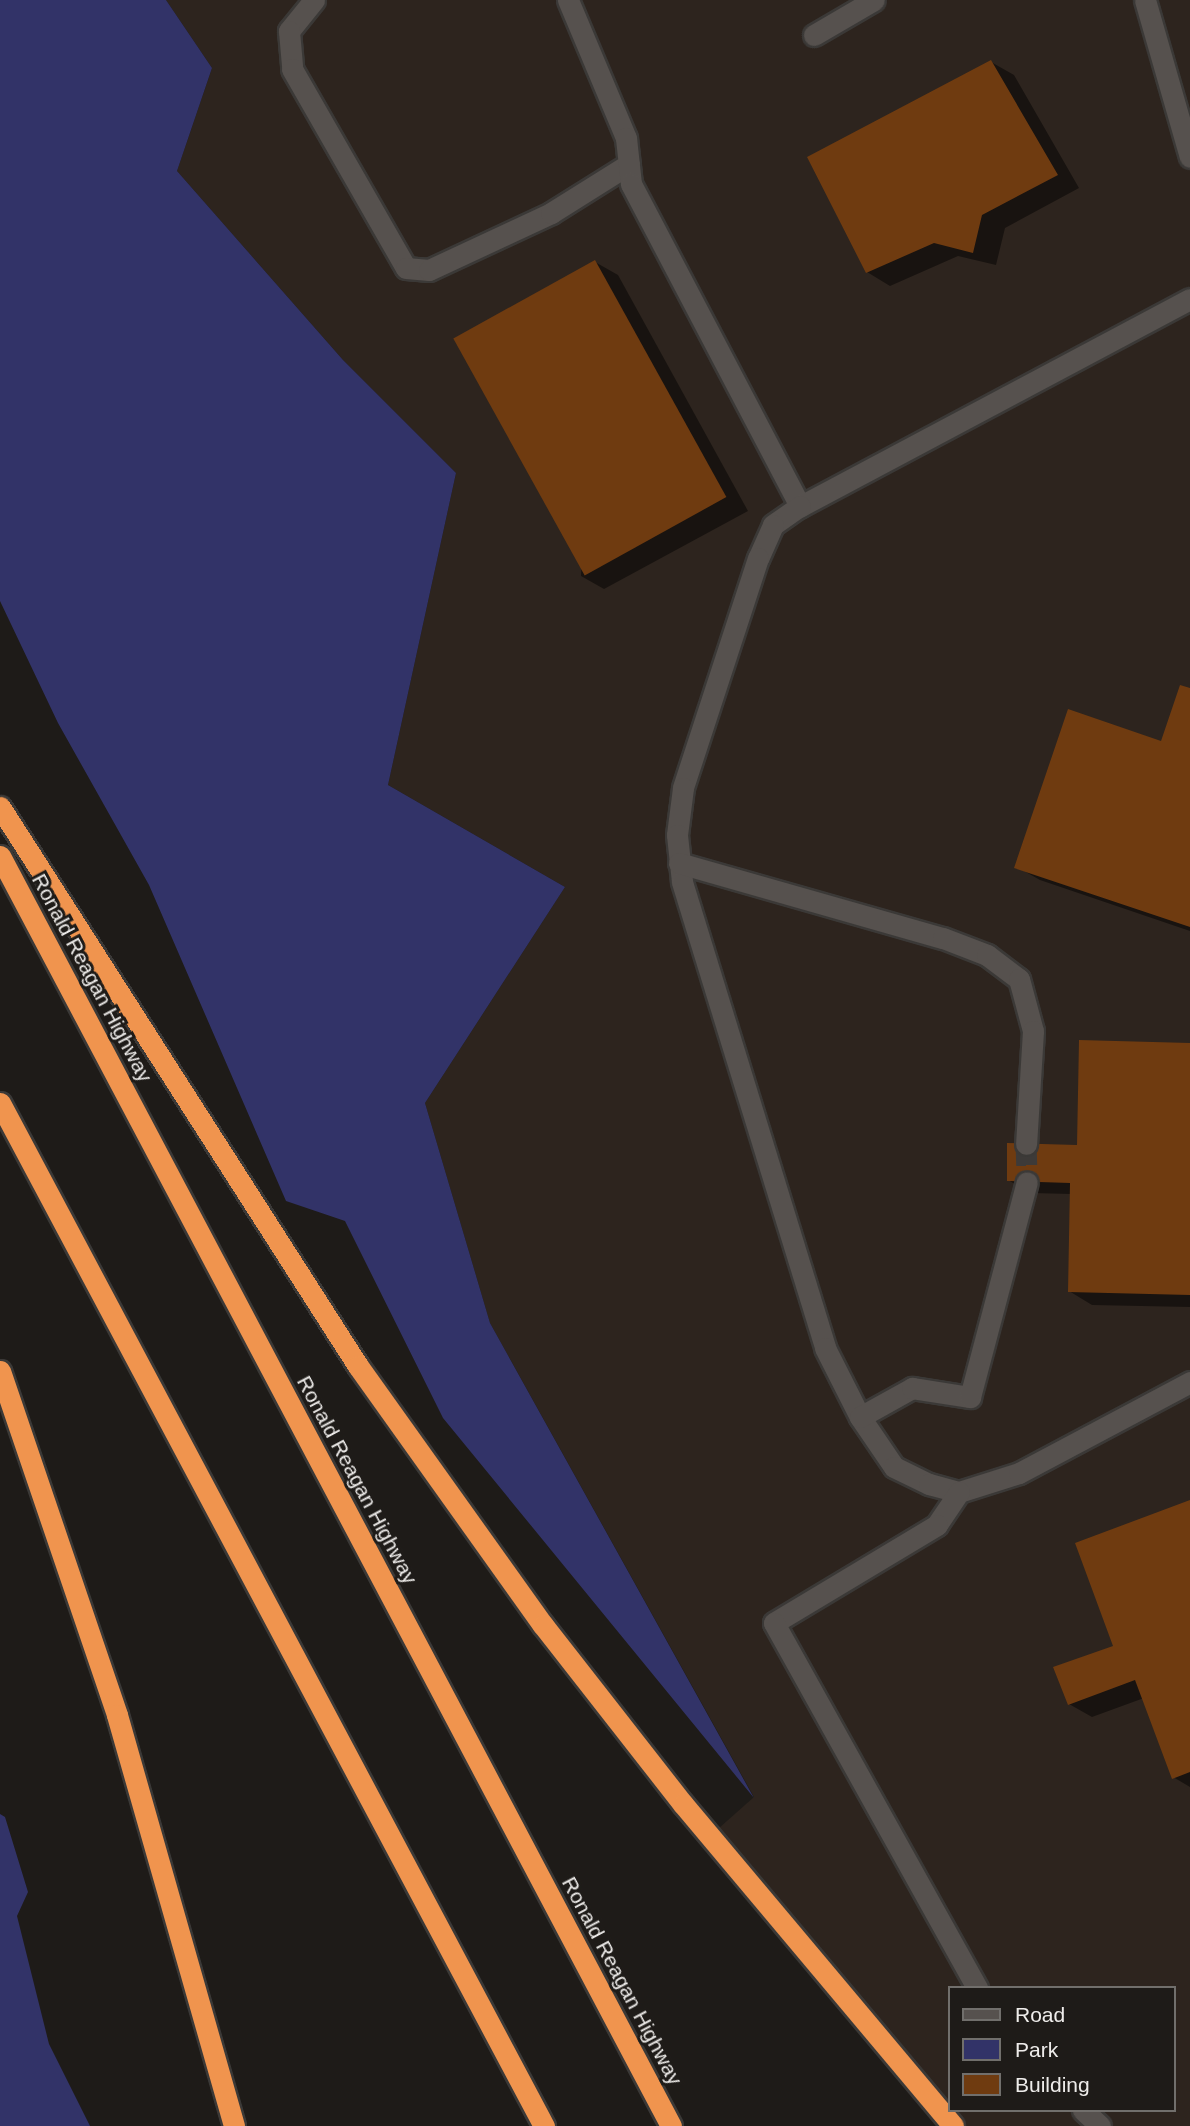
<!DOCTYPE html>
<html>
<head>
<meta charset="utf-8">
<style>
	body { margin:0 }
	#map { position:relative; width:1190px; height:2126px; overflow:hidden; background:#1e1b18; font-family:Arial,sans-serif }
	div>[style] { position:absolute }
	.built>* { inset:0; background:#2d241e }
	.green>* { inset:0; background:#323368 }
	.shadow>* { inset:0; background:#0007 }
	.building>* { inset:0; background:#6f3b10; transform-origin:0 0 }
	.minor-tunnel>* { height:21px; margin-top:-10.5px; transform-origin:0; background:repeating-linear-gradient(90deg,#3d3a38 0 21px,transparent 0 31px) }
	.roads { filter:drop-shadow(2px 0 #3b3937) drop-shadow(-2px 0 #3b3937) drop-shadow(0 2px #3b3937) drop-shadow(0 -2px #3b3937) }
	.minor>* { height:21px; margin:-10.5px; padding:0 10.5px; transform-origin:10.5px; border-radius:10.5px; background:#56514e }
	.highway>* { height:21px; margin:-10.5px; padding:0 10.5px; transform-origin:10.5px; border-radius:10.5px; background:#f0944e }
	span { translate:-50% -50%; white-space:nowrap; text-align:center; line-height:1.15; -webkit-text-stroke:6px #1e1b18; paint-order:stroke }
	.street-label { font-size:21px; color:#eeecea }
	.legend { position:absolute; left:948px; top:1986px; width:228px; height:126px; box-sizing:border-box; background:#1e1b18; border:2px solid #716f6c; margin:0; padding:9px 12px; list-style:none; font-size:21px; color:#eeecea }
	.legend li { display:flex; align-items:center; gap:14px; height:35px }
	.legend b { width:35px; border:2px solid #716f6c }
</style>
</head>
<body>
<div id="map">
	<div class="built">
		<div style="clip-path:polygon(evenodd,166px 0,1190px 0,1190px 2126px,953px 2126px,710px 1836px,754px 1797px,490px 1323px,425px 1103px,565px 887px,388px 785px,456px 473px,343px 360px,177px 171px,212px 68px,166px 0,950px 1988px,1174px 1988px,1174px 2110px,950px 2110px,950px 1988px)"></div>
	</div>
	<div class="green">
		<div style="clip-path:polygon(0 0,166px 0,212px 68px,177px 171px,343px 360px,456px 473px,388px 785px,565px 887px,425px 1103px,490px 1323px,754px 1798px,443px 1418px,345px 1221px,286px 1201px,149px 885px,58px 723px,0 601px)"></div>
		<div style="clip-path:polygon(0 1814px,5px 1817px,28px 1892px,17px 1916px,49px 2044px,90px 2126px,0 2126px)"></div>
	</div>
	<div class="shadow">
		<div style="clip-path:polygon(991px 62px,1014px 75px,1079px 188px,1005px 228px,996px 265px,958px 256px,890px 286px,867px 272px)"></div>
		<div style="clip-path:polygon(595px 262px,618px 275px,748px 511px,604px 589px,581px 576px)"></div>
		<div style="clip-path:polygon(1190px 690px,1190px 931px,1040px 880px,1017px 867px,1162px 743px)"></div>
		<div style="clip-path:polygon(1190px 1045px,1190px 1307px,1092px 1305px,1069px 1291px,1071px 1194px,1031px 1193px,1008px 1180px,1078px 1147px)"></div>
		<div style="clip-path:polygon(1190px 1502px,1190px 1787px,1173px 1777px,1144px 1698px,1092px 1717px,1069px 1704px,1115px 1647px)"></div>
	</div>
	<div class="building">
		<div style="clip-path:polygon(991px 60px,1058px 175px,982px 215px,973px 253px,934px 243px,866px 273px,807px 157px)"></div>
		<div style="left:595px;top:260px;width:271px;height:162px;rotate:61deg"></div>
		<div style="clip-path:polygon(1180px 685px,1190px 688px,1190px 927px,1014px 868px,1068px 709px,1161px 741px)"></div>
		<div style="clip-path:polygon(1079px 1040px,1190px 1043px,1190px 1295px,1068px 1292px,1070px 1183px,1007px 1181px,1007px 1143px,1077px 1145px)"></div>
		<div style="clip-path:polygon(1190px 1500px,1190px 1772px,1172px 1779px,1135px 1680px,1068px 1705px,1053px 1667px,1113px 1646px,1075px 1543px)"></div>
	</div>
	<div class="minor-tunnel">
		<div style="left:1026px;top:1144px;width:38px;rotate:88deg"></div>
	</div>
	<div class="roads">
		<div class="minor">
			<div style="left:314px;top:0;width:40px;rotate:129deg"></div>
			<div style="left:289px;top:31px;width:38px;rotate:85deg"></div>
			<div style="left:292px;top:69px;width:229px;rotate:60.2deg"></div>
			<div style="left:406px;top:268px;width:23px;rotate:5deg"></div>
			<div style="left:429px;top:270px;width:135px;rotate:-25deg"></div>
			<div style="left:551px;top:213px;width:92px;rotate:-32.1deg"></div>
			<div style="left:568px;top:0;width:150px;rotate:67.2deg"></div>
			<div style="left:626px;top:138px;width:46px;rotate:83.8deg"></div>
			<div style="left:631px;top:184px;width:364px;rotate:62.3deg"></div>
			<div style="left:1145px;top:0;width:163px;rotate:74deg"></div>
			<div style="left:814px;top:35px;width:69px;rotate:-30.3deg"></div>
			<div style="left:1190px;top:299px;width:442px;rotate:152deg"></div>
			<div style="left:800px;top:506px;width:33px;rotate:145deg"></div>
			<div style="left:773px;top:525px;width:36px;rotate:114deg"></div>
			<div style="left:758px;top:558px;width:242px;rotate:108.1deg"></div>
			<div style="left:683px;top:788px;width:47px;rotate:97.3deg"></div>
			<div style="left:677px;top:835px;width:47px;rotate:83.9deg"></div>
			<div style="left:682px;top:882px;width:487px;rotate:72.9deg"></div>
			<div style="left:825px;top:1348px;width:77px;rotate:63.1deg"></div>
			<div style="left:860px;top:1417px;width:60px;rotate:55.8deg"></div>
			<div style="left:894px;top:1467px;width:39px;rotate:26deg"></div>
			<div style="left:929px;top:1484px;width:31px;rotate:15deg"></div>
			<div style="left:959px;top:1492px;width:63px;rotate:-17.6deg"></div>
			<div style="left:1019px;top:1473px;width:194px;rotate:-28deg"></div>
			<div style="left:679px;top:863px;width:274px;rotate:15.9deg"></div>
			<div style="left:943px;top:938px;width:47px;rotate:21.1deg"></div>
			<div style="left:987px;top:955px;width:40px;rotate:37deg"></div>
			<div style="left:1019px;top:979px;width:54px;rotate:74.9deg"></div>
			<div style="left:1033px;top:1031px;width:113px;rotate:93.5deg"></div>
			<div style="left:860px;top:1417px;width:60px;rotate:-29.1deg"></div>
			<div style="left:912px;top:1388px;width:59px;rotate:8.8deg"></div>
			<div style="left:970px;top:1397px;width:222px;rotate:-75.2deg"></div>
			<div style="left:959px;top:1492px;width:40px;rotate:124deg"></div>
			<div style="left:937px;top:1525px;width:190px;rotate:149deg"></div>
			<div style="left:774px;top:1623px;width:418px;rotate:60.9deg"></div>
			<div style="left:1083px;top:2110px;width:23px;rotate:43deg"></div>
		</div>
		<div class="highway">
			<div style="left:0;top:807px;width:664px;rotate:57.36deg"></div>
			<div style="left:358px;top:1366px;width:318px;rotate:54.5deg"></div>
			<div style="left:543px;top:1625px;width:227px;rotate:52deg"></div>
			<div style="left:683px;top:1804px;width:420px;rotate:50deg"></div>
			<div style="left:0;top:856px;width:1436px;rotate:62.15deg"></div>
			<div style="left:0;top:1103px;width:1159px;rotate:62deg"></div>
			<div style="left:0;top:1371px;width:363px;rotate:71.2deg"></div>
			<div style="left:117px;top:1715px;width:427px;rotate:74.1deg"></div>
		</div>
	</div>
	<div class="street-label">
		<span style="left:92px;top:978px;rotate:62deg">Ronald Reagan Highway</span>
		<span style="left:357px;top:1480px;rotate:62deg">Ronald Reagan Highway</span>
		<span style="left:622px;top:1981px;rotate:62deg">Ronald Reagan Highway</span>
	</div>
	<ul class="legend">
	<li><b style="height:9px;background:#56514e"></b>Road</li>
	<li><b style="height:19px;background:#323368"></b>Park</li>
	<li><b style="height:19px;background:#6f3b10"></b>Building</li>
	</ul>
</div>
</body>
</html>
